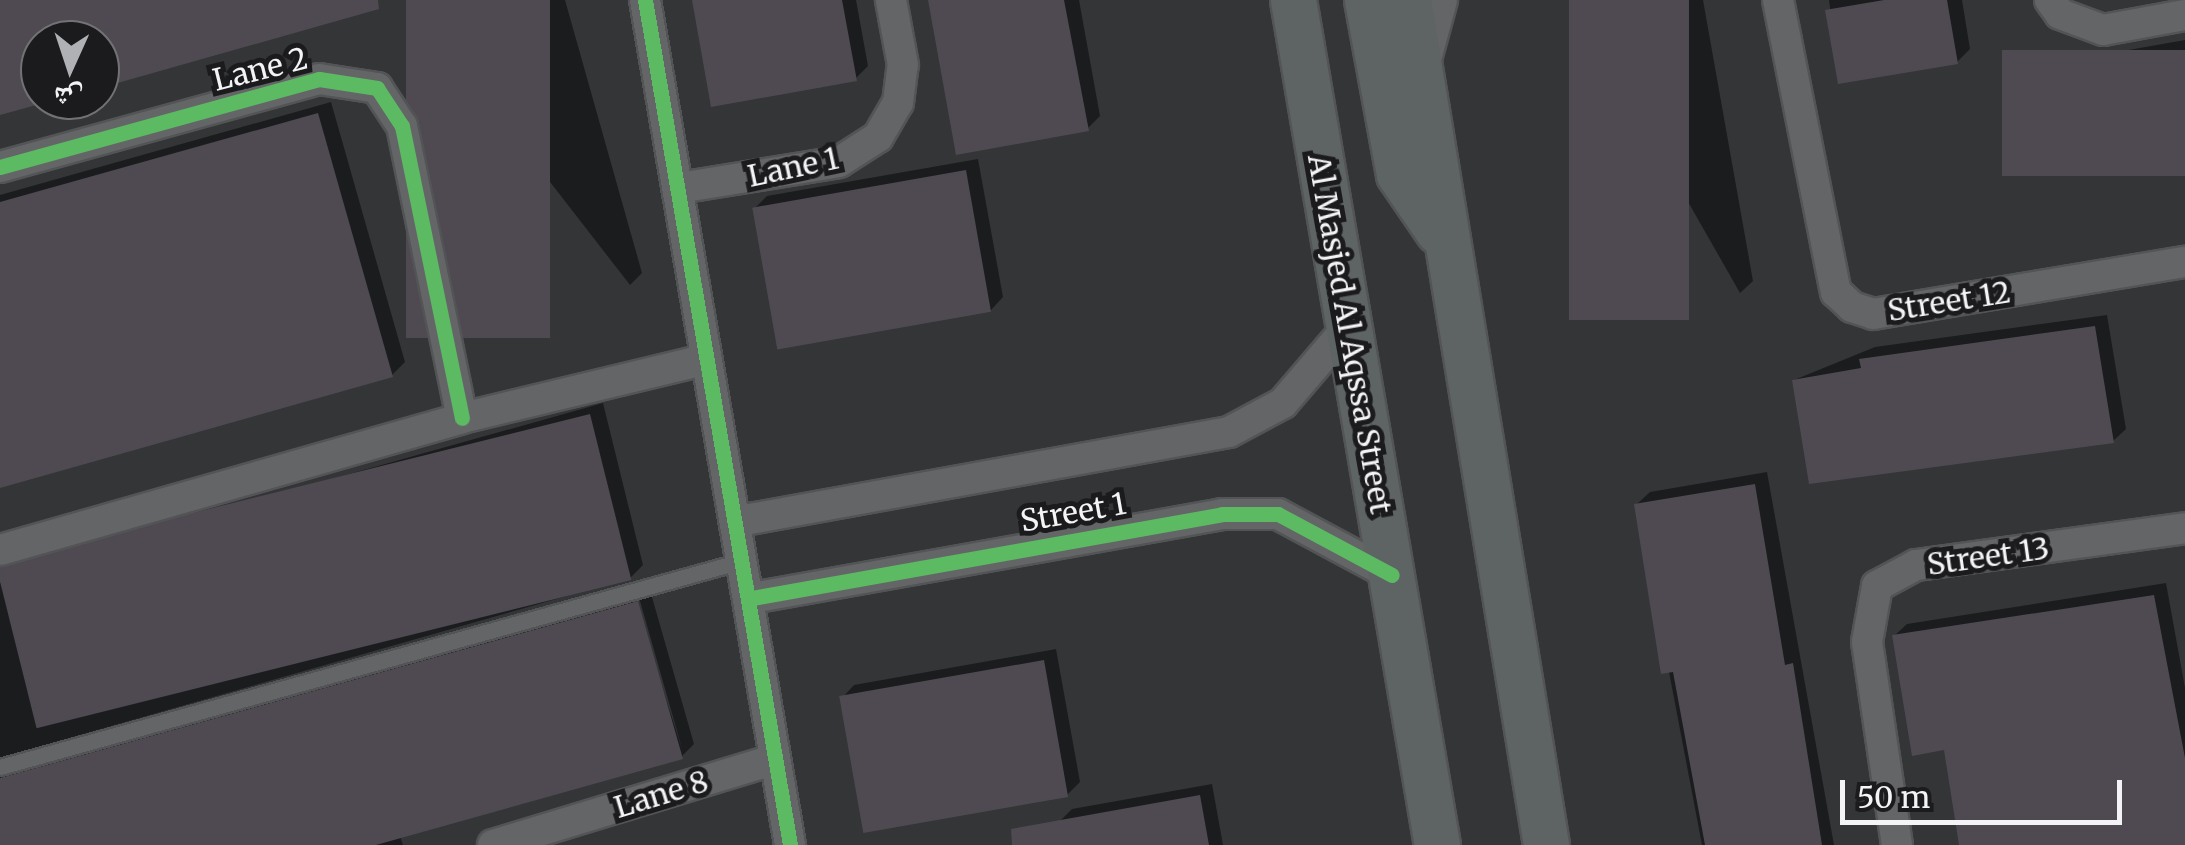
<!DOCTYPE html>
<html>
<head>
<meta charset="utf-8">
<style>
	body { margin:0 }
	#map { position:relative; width:2185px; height:845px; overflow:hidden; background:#333537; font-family:Merriweather,"Noto Naskh Arabic",serif }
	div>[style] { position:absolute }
	.shadow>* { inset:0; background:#0007 }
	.building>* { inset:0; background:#4f4a51; transform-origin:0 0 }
	.roads { filter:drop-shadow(2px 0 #535456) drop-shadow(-2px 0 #535456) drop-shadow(0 2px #535456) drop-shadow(0 -2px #535456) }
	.lane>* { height:15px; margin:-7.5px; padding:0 7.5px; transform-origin:7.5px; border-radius:7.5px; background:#646567 }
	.street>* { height:30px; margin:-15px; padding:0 15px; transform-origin:15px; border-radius:15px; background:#646567 }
	.secondary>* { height:45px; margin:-22.5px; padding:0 22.5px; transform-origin:22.5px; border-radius:22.5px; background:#5e6463 }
	.cycleway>* { height:15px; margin:-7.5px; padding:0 7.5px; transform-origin:7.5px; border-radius:7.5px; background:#5cba63 }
	span { translate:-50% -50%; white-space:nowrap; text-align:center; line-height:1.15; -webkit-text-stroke:10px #1b1b1d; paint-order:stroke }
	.street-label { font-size:30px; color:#f4f4f7 }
	.north { position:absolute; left:20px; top:20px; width:100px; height:100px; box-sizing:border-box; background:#1b1b1d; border:2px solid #727274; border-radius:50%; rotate:183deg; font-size:28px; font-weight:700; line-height:40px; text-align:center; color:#f4f4f7 }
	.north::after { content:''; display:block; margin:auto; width:35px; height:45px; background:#b0b1b4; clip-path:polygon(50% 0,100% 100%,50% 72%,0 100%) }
	.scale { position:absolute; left:1840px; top:780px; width:282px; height:45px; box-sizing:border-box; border:5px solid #f4f4f7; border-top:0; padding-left:12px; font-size:30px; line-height:35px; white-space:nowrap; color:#f4f4f7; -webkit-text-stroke:8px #1b1b1d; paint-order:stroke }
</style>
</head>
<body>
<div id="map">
	<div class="shadow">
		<div style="clip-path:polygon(409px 0,565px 0,642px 273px,630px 285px)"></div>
		<div style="clip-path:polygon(695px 0,856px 0,868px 66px,855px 79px)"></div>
		<div style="clip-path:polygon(931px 0,1079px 0,1100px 116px,1087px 129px)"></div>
		<div style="clip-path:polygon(1573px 0,1703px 0,1753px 281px,1740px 293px)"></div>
		<div style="clip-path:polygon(1829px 0,1962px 0,1970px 49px,1957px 62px,1840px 81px)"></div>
		<div style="clip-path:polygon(2185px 40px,2185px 169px,2007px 82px,2020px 69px)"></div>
		<div style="clip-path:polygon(331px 102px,405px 362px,392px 375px,0 485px,0 195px)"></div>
		<div style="clip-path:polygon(978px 159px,1003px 297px,991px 310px,754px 209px,767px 196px)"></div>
		<div style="clip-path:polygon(2107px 315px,2126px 429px,2113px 441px,1794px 380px,1875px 347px)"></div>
		<div style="clip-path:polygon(603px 403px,643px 565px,630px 578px,6px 756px,16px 767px,633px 595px,683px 752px,638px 594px,650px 590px,694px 744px,681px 757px,400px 836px,403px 845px,0 845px,0 572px)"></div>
		<div style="clip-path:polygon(1767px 472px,1834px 845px,1702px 845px,1637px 504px,1650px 492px)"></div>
		<div style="clip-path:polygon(2166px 583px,2185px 688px,2185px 845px,1961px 845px,1946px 747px,1894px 636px,1907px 624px)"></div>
		<div style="clip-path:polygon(1056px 649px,1080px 782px,1067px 795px,842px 698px,854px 685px)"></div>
		<div style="clip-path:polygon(1212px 784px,1223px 845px,1064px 845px,1059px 822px,1072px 809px)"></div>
	</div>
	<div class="building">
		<div style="clip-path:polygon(0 0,378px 0,379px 9px,100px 88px,100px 40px,40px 40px,40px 104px,0 115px)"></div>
		<div style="left:406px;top:0;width:144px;height:338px"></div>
		<div style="clip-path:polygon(692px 0,842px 0,857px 81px,711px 107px)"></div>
		<div style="clip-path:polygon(928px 0,1064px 0,1089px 131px,956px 155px)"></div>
		<div style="left:1569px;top:0;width:120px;height:320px"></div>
		<div style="clip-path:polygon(1884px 0,1947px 0,1958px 64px,1838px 84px,1825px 10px)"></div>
		<div style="left:2185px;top:50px;width:126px;height:183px;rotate:90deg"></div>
		<div style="clip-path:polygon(318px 113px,393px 377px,0 488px,0 202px)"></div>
		<div style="left:966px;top:170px;width:144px;height:217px;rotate:80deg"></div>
		<div style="clip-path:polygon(2095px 326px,2114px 443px,1809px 484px,1792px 380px,1861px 368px,1859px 359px)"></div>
		<div style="left:590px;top:414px;width:171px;height:613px;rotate:76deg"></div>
		<div style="clip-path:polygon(1755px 484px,1785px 665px,1793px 663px,1822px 845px,1705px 845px,1673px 672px,1661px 674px,1634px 504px)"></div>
		<div style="clip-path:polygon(2154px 595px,2185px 758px,2185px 845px,1959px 845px,1944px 750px,1912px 756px,1892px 635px)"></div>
		<div style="clip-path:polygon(638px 601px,683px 759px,376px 845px,0 845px,0 778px)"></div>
		<div style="left:1044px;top:660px;width:139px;height:208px;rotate:80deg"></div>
		<div style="clip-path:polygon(1200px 795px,1209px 845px,1012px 845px,1011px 829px)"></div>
	</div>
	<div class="roads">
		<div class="lane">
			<div style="left:0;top:767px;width:773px;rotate:-15.53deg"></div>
		</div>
		<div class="street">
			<div style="left:645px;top:0;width:857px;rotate:80.26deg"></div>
			<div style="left:1778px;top:0;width:298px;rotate:78.8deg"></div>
			<div style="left:1836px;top:292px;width:22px;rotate:43deg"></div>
			<div style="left:1852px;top:307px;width:22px;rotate:18deg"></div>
			<div style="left:1873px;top:314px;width:316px;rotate:-9.5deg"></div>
			<div style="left:2050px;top:0;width:17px;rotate:54deg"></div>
			<div style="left:2060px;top:14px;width:46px;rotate:20.4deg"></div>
			<div style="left:2103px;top:30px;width:83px;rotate:-10.4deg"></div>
			<div style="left:1426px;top:59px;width:61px;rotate:-74.8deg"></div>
			<div style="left:0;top:167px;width:331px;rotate:-15.4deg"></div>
			<div style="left:319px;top:79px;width:59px;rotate:8.8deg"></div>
			<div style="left:377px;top:88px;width:45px;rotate:56.7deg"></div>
			<div style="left:402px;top:126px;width:298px;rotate:78.4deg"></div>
			<div style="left:679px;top:188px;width:162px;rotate:-9.2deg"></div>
			<div style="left:839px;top:162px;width:46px;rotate:-32.7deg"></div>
			<div style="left:878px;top:137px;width:39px;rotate:-60deg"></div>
			<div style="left:898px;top:103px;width:38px;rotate:-83deg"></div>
			<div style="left:903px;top:65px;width:66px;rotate:-100.5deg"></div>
			<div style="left:739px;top:521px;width:498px;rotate:-10.3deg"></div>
			<div style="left:1229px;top:432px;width:61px;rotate:-28.2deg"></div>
			<div style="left:1283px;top:403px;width:100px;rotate:-49.5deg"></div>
			<div style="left:0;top:550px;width:480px;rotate:-15.9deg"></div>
			<div style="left:462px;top:418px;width:249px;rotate:-13.5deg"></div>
			<div style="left:752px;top:598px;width:477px;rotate:-10.1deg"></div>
			<div style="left:1222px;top:514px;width:56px"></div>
			<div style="left:1278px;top:514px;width:129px;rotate:28.2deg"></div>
			<div style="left:493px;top:845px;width:292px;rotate:-16.9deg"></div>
			<div style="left:1897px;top:845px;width:205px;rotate:-98.4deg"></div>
			<div style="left:1867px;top:642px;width:57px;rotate:-79.9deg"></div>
			<div style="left:1877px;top:586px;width:44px;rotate:-28.3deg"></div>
			<div style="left:1916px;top:565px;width:272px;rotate:-7.8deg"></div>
		</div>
		<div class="secondary">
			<div style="left:1293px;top:0;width:857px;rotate:80.33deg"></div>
			<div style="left:1367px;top:0;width:177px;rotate:79.6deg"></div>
			<div style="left:1399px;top:174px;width:69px;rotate:55.6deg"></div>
			<div style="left:1408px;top:0;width:856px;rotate:80.72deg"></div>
		</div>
	</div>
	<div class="cycleway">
		<div style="left:645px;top:0;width:857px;rotate:80.26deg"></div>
		<div style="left:0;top:167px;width:331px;rotate:-15.4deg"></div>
		<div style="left:319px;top:79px;width:59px;rotate:8.8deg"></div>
		<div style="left:377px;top:88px;width:45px;rotate:56.7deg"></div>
		<div style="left:402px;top:126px;width:298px;rotate:78.4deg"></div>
		<div style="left:752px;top:598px;width:477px;rotate:-10.1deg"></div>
		<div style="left:1222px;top:514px;width:56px"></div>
		<div style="left:1278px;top:514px;width:129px;rotate:28.2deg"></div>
	</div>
	<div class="street-label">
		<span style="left:260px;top:69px;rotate:-14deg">Lane 2</span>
		<span style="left:793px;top:167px;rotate:-12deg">Lane 1</span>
		<span style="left:1949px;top:301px;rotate:-9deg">Street 12</span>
		<span style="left:1350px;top:334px;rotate:80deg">Al Masjed Al Aqssa Street</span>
		<span style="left:1073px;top:512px;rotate:-10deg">Street 1</span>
		<span style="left:1988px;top:556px;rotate:-8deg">Street 13</span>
		<span style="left:661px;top:794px;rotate:-17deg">Lane 8</span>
	</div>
	<div class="north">ش</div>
	<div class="scale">50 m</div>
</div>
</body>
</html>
